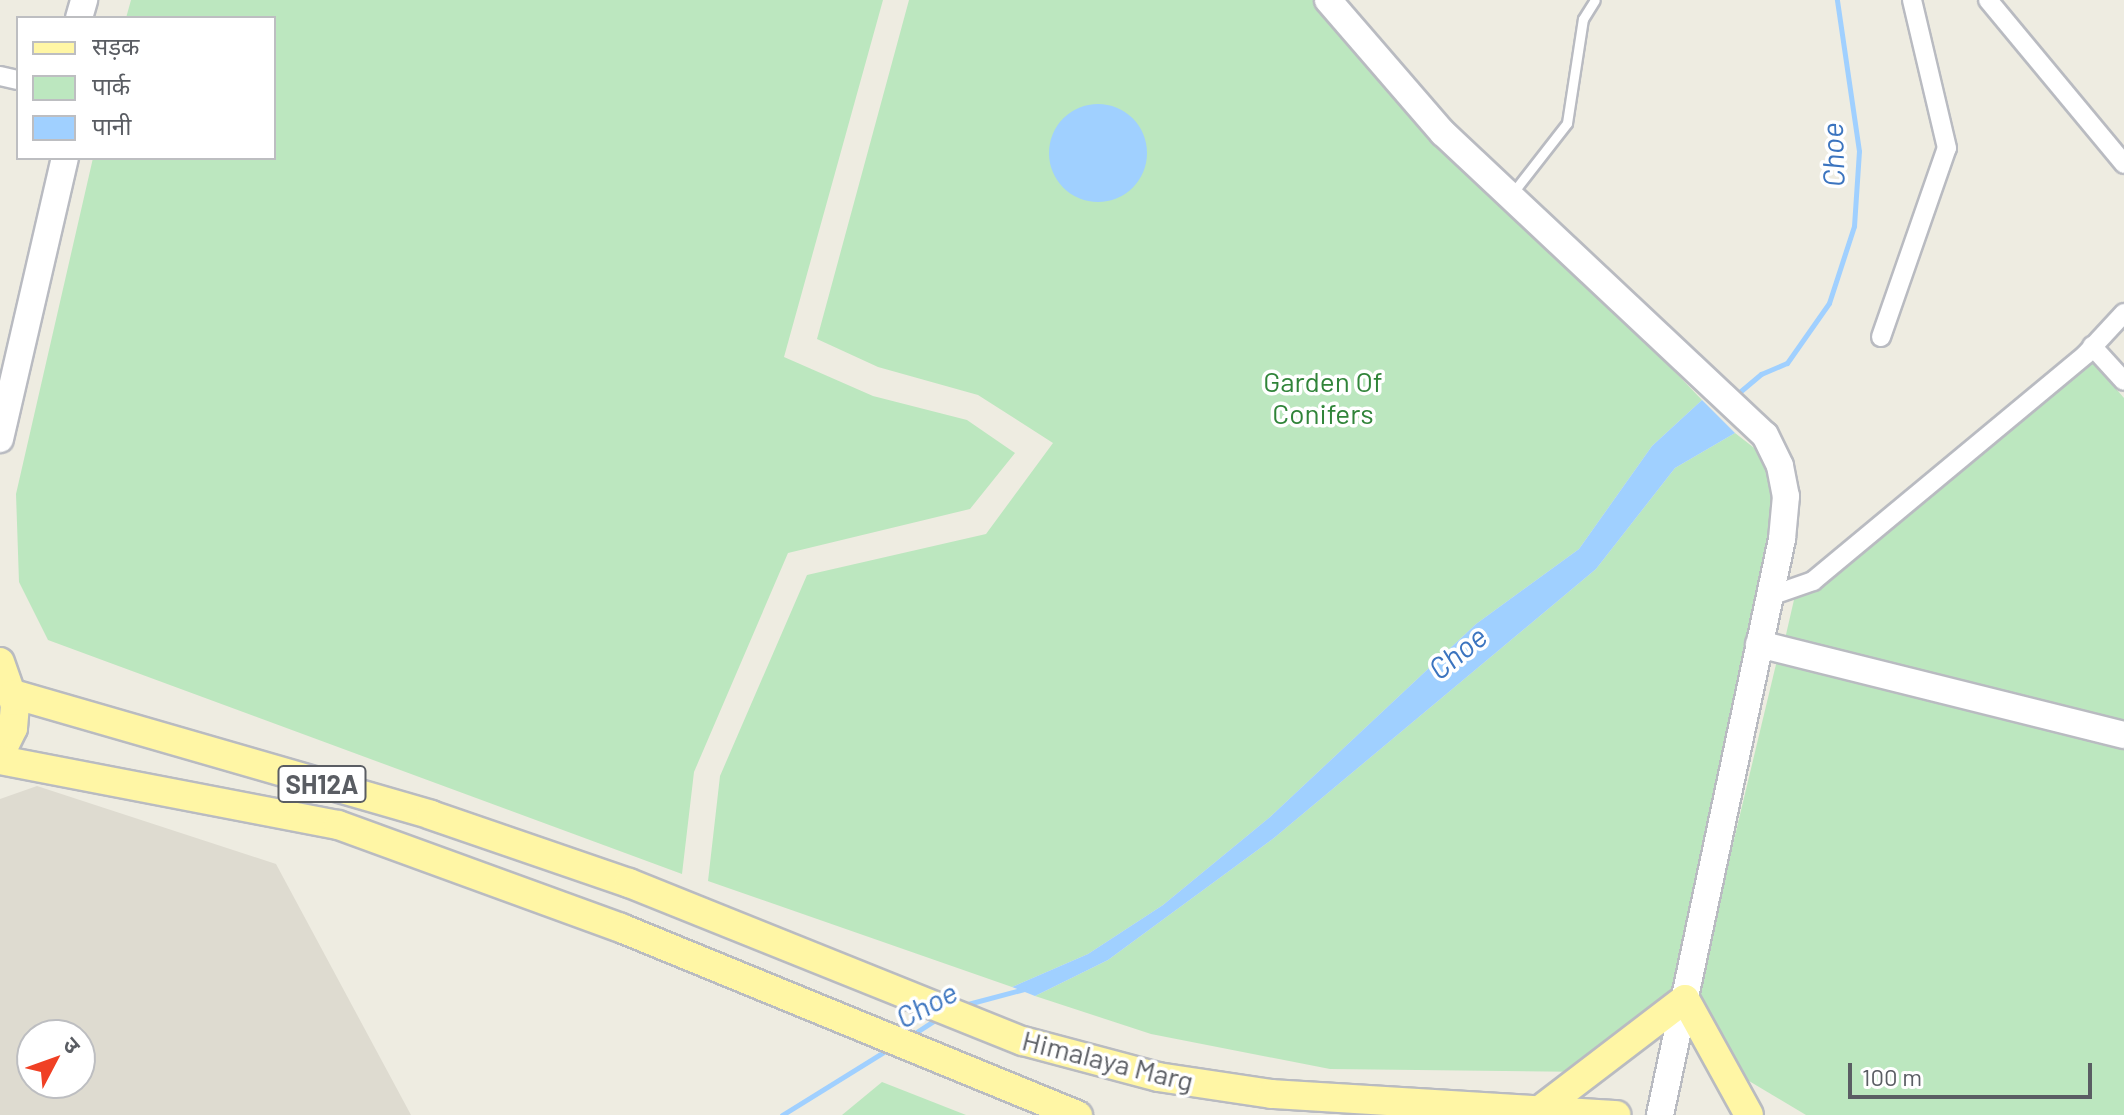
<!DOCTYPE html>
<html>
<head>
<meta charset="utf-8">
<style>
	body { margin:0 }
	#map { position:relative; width:2124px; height:1115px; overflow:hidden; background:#eeece1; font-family:Barlow,"Noto Sans Devanagari",sans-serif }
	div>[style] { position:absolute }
	.education>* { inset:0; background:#dedbd0 }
	.green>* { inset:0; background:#bce7bf }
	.water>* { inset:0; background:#a0d0ff }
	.round { border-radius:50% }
	.stream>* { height:5px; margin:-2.5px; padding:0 2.5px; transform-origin:2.5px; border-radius:2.5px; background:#a0d0ff }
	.roads { filter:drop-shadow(2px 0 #b9bbc1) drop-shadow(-2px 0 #b9bbc1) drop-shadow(0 2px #b9bbc1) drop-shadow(0 -2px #b9bbc1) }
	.lane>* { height:9px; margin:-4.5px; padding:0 4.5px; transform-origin:4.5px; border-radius:4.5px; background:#fff }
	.street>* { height:18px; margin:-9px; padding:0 9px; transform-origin:9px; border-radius:9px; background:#fff }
	.secondary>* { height:26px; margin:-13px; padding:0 13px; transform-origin:13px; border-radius:13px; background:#fff }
	.primary>* { height:28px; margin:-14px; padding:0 14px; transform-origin:14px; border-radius:14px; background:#fff6a5 }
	span { translate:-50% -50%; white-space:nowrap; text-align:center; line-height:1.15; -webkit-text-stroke:7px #fff; paint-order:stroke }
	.shield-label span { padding:2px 6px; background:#fff; border:2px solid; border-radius:6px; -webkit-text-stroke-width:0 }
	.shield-label { font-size:26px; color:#5a5d63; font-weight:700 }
	.park-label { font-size:28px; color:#308439 }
	.street-label { font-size:28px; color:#5a5d63 }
	.water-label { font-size:30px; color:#3b74bf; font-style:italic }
	.legend { position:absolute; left:16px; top:16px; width:260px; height:144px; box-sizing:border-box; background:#fff; border:2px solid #bdbec1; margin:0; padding:10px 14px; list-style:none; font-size:24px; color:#5a5d63 }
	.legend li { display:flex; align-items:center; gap:16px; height:40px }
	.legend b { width:40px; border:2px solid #bdbec1 }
	.north { position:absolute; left:16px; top:1019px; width:80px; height:80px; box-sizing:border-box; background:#fff; border:2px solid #bdbec1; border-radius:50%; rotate:49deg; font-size:22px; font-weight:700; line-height:32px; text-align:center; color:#5a5d63 }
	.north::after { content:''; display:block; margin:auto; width:28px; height:36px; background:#f04024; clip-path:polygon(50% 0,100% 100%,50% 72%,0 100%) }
	.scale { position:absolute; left:1848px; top:1063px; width:244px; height:36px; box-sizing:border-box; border:4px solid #5a5d63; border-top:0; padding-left:10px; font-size:24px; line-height:28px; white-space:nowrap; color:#5a5d63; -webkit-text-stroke:6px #fff; paint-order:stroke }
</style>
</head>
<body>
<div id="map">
	<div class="education">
		<div style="clip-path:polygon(evenodd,37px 786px,276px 864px,411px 1115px,0 1115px,0 799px,37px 786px,32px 1035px,80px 1035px,80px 1083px,32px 1083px,32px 1035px)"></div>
	</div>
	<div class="green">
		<div style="clip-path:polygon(131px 0,883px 0,784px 357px,873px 396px,967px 420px,1015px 453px,970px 509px,788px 553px,694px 772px,682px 874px,48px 640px,19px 582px,16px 494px,93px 158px,274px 158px,274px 18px,126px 18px)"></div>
		<div style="clip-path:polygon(909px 0,1317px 0,1702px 400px,1652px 446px,1579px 549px,1476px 624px,1270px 817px,1163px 905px,1088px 954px,1012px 987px,708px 881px,720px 776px,807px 575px,986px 534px,1053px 443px,978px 395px,878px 367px,817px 339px)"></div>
		<div style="clip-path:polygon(2086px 354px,2124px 398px,2124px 729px,1785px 639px,1796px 591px)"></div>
		<div style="clip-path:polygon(1735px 433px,1762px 454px,1777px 494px,1674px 997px,1593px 1072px,1330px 1069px,1151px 1034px,1035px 996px,1108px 960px,1274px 838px,1596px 569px,1675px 468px)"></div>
		<div style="clip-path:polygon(1778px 656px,2124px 738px,2124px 1115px,1806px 1115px,1744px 1078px,1697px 994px)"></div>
		<div style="clip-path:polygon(882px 1082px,966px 1115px,842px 1115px)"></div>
	</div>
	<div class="water">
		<div class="round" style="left:1049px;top:104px;width:98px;height:98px"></div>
		<div style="clip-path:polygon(1702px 400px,1735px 433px,1675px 468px,1596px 569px,1274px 838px,1108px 960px,1035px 996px,1012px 987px,1088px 954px,1163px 905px,1270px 817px,1476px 624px,1579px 549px,1652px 446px)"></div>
	</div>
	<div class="stream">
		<div style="left:1736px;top:395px;width:33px;rotate:-40deg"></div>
		<div style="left:1761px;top:374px;width:28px;rotate:-23deg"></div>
		<div style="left:1787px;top:363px;width:73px;rotate:-55deg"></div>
		<div style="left:1829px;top:303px;width:81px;rotate:-72deg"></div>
		<div style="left:1854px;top:226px;width:75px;rotate:-86.2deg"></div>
		<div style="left:1859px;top:151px;width:153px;rotate:-98.3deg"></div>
		<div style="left:964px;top:1005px;width:62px;rotate:-14.9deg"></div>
		<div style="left:912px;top:1035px;width:30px;rotate:-33deg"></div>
		<div style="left:782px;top:1115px;width:127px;rotate:-31.8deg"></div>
	</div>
	<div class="roads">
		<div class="lane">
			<div style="left:1511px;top:195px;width:91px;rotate:-52.1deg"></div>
			<div style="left:1567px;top:123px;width:105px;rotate:-81.3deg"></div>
			<div style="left:1583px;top:19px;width:22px;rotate:-58deg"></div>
		</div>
		<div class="street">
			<div style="left:1988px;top:0;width:213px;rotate:50.3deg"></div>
			<div style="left:0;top:76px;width:18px;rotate:13deg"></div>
			<div style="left:1881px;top:337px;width:200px;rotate:-70.8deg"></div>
			<div style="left:1947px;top:148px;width:152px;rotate:-103.3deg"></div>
			<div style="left:2092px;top:346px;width:47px;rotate:47.6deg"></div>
			<div style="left:1770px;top:596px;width:46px;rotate:-19.2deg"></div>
			<div style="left:1813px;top:581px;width:355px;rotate:-39.7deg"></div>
			<div style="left:2086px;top:354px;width:56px;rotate:-47.2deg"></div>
		</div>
		<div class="secondary">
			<div style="left:1328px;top:0;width:176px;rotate:49.2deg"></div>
			<div style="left:1443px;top:133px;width:441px;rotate:43.2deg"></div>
			<div style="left:1765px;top:435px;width:34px;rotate:64deg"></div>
			<div style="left:1780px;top:466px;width:31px;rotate:79deg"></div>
			<div style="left:1786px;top:496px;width:43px;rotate:95.3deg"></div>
			<div style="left:1782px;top:539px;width:589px;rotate:101.96deg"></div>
			<div style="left:79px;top:18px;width:19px;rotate:-74deg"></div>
			<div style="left:0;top:439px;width:288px;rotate:-77deg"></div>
			<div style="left:1759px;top:644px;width:376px;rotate:14deg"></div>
		</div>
		<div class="primary">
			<div style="left:0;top:662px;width:46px;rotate:70.8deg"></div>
			<div style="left:15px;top:705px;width:23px;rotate:95deg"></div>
			<div style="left:13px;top:728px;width:30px;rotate:116deg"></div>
			<div style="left:13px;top:694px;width:435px;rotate:16.1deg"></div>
			<div style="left:431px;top:815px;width:209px;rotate:19deg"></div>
			<div style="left:629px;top:883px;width:424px;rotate:21.9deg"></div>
			<div style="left:1023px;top:1041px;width:140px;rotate:14.9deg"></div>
			<div style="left:1158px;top:1077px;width:115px;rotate:8.5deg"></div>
			<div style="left:1272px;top:1094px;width:345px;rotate:3.5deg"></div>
			<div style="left:0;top:760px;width:344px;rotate:10.9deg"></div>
			<div style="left:338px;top:825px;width:301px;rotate:20deg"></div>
			<div style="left:621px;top:928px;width:494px;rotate:22.3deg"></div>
			<div style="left:1541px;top:1109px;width:181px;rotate:-37.4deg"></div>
			<div style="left:1685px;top:999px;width:132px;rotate:61.1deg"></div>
		</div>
	</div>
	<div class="shield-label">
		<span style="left:322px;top:784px">SH12A</span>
	</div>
	<div class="park-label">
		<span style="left:1323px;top:397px">Garden Of<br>Conifers</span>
	</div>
	<div class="street-label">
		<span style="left:1108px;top:1060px;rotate:14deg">Himalaya Marg</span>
	</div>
	<div class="water-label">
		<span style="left:1832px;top:155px;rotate:-92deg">Choe</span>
		<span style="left:1457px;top:652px;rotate:-39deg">Choe</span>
		<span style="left:926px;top:1004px;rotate:-28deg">Choe</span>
	</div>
	<ul class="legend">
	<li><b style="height:10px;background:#fff6a5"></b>सड़क</li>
	<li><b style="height:22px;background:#bce7bf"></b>पार्क</li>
	<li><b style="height:22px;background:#a0d0ff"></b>पानी</li>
	</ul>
	<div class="north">उ</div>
	<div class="scale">100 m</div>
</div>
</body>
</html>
